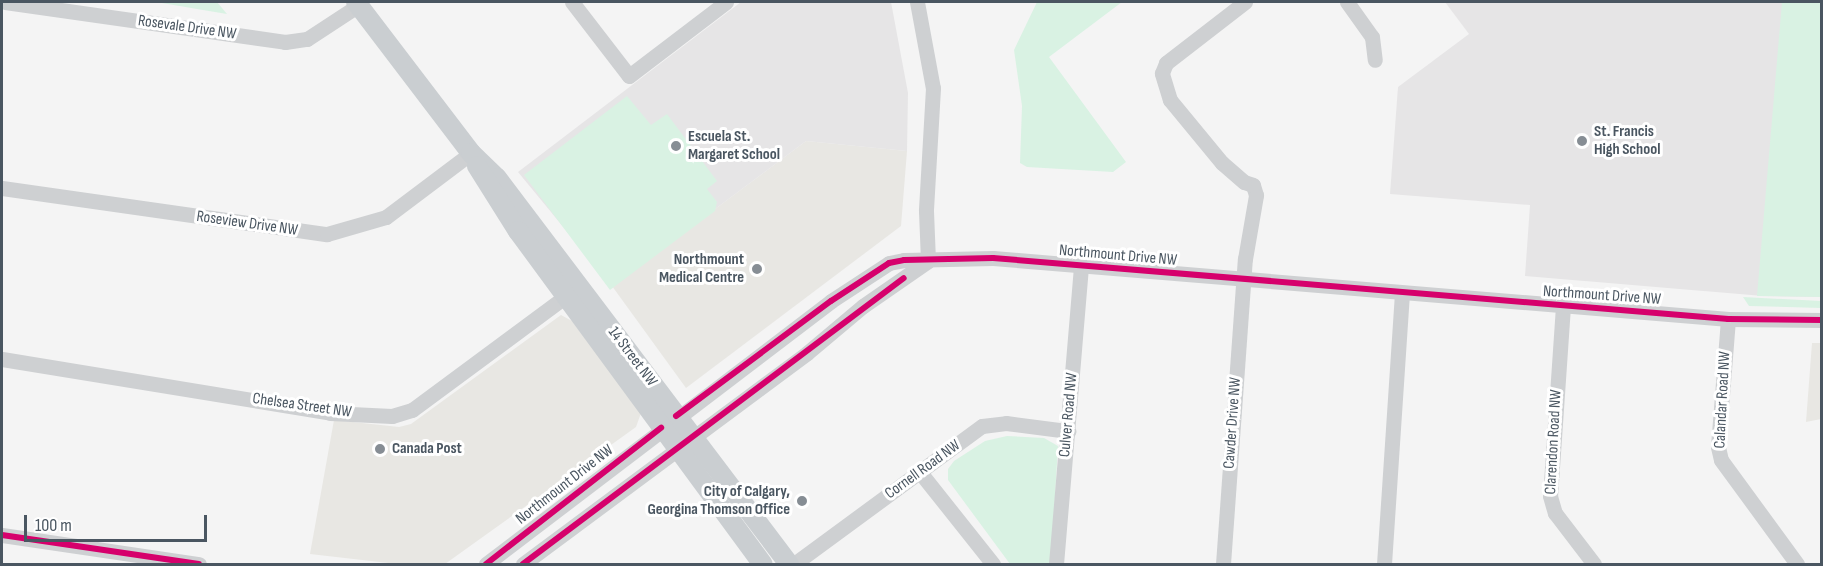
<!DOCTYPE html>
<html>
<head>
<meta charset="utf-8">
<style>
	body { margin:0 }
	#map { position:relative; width:1823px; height:566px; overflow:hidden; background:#f4f4f4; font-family:"Sofia Sans Condensed",sans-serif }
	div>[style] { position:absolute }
	.commercial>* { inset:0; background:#e8e7e3 }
	.education>* { inset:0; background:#e6e5e6 }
	.green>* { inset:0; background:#d9f2e3 }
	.minor>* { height:15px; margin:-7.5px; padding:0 7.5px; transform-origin:7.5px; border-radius:7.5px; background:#ced0d2 }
	.major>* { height:20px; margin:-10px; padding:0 10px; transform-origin:10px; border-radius:10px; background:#caced1 }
	.cycleway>* { height:6px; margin:-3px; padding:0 3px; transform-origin:3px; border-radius:3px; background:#d6006c }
	.dots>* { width:16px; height:16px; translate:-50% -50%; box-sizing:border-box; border:3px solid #fff; border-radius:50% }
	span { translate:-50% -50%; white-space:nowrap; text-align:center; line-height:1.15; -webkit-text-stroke:6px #fff; paint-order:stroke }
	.street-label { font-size:16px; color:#4a5661 }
	.poi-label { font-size:16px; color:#4a5661; font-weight:700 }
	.left { translate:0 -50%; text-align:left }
	.right { translate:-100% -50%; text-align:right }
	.frame { position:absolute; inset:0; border:3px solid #4a5661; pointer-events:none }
	.scale { position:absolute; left:24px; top:515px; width:183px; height:27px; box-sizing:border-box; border:3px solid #4a5661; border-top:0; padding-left:8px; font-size:18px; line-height:21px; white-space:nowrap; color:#4a5661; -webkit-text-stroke:4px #fff; paint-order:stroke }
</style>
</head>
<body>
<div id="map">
	<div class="commercial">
		<div style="clip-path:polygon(806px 141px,907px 151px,901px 226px,686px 388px,612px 286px)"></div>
		<div style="clip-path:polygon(561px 315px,572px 321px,641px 413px,636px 427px,445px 564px,397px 564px,310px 554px,334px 420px,399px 427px,411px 424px)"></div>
		<div style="clip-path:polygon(1812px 343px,1821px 343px,1821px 419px,1806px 422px)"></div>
	</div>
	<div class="education">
		<div style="clip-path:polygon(741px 2px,891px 2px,908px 93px,907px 151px,806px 141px,612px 286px,518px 172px)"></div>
		<div style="clip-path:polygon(1445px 2px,1821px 2px,1821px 297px,1763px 296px,1525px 276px,1530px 205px,1390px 194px,1398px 87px,1469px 34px)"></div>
	</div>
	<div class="green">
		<div style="clip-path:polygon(156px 2px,217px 2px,227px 14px,203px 10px)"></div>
		<div style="clip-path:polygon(1037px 2px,1122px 2px,1049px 57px,1126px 162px,1113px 172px,1027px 167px,1020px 163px,1022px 106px,1014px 50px)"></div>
		<div style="clip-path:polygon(1782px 2px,1821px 2px,1821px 297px,1757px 296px)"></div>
		<div style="clip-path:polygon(627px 96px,651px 125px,667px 114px,717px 181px,707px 189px,717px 202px,715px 211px,610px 290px,524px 175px)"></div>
		<div style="clip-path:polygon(1743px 297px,1821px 301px,1821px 308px,1749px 306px)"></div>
		<div style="clip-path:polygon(1007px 436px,1044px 438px,1058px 446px,1051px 564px,1010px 564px,948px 480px,948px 469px,954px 461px,985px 441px)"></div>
	</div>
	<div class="minor">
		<div style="left:5px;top:2px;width:283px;rotate:8.1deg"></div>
		<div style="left:285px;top:42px;width:22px;rotate:-8deg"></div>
		<div style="left:307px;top:39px;width:62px;rotate:-33.2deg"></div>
		<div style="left:572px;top:2px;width:93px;rotate:52.4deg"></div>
		<div style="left:629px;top:76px;width:122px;rotate:-37.3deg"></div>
		<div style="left:917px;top:2px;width:87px;rotate:79.5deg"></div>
		<div style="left:933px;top:88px;width:123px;rotate:93.3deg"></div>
		<div style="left:926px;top:211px;width:50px;rotate:87.7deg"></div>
		<div style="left:1347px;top:2px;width:43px;rotate:54.5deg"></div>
		<div style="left:1372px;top:37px;width:23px;rotate:83deg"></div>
		<div style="left:2px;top:188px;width:328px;rotate:8.1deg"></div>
		<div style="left:327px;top:234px;width:61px;rotate:-16.1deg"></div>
		<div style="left:386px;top:217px;width:106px;rotate:-37deg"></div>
		<div style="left:1563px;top:306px;width:190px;rotate:93.9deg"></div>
		<div style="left:1550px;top:496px;width:18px;rotate:74deg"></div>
		<div style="left:1555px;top:513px;width:64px;rotate:52.6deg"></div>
		<div style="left:1728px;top:319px;width:128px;rotate:94.5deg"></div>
		<div style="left:1718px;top:447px;width:13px;rotate:77deg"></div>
		<div style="left:1721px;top:460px;width:129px;rotate:53.8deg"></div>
		<div style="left:2px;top:359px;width:332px;rotate:9.3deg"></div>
		<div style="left:330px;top:413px;width:62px;rotate:2.8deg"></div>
		<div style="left:392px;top:416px;width:21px;rotate:-17deg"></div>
		<div style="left:412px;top:410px;width:192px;rotate:-36.5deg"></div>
		<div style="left:919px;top:471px;width:119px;rotate:51.5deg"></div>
		<div style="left:2px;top:535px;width:199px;rotate:8.4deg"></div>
		<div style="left:486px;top:564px;width:434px;rotate:-37.3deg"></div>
		<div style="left:831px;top:301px;width:69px;rotate:-33.2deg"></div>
		<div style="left:889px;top:263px;width:15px;rotate:-11deg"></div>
		<div style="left:904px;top:260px;width:89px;rotate:-1.3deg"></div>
		<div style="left:993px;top:258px;width:738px;rotate:4.74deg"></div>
		<div style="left:1728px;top:319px;width:94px;rotate:0.6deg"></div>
		<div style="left:523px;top:564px;width:354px;rotate:-36.6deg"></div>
		<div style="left:807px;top:353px;width:73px;rotate:-40deg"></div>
		<div style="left:863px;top:306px;width:79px;rotate:-34.7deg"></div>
		<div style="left:794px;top:564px;width:233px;rotate:-36.3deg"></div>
		<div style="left:982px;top:426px;width:24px;rotate:-7deg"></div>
		<div style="left:1006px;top:423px;width:63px;rotate:7.4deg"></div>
		<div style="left:1056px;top:564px;width:299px;rotate:-85.2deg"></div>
		<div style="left:1223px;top:564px;width:306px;rotate:-85.9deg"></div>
		<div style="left:1245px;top:259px;width:65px;rotate:-80.2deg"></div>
		<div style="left:1256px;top:195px;width:10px;rotate:-107deg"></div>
		<div style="left:1253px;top:185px;width:9px;rotate:-162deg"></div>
		<div style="left:1244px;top:182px;width:29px;rotate:-139deg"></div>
		<div style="left:1222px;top:163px;width:82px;rotate:-129.5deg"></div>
		<div style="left:1170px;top:100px;width:28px;rotate:-107deg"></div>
		<div style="left:1162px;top:73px;width:11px;rotate:-68deg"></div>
		<div style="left:1166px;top:63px;width:100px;rotate:-37.7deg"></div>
		<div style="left:1384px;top:564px;width:271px;rotate:-86.2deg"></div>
	</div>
	<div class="major">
		<div style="left:356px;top:2px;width:190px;rotate:52.7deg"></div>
		<div style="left:471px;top:153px;width:36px;rotate:44deg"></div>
		<div style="left:497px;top:178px;width:484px;rotate:52.9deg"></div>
		<div style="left:477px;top:166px;width:77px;rotate:57.8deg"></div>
		<div style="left:518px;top:231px;width:413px;rotate:53.7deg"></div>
	</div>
	<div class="cycleway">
		<div style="left:676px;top:416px;width:193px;rotate:-36.6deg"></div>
		<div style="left:831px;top:301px;width:69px;rotate:-33.2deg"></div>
		<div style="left:889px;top:263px;width:15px;rotate:-11deg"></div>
		<div style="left:904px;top:260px;width:89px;rotate:-1.3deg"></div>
		<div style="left:993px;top:258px;width:738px;rotate:4.74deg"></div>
		<div style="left:1728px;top:319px;width:94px;rotate:0.6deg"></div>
		<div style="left:2px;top:535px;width:199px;rotate:8.4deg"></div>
		<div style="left:486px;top:564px;width:222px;rotate:-37.9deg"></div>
		<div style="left:523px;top:564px;width:476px;rotate:-36.9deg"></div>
	</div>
	<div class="dots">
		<div style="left:1582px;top:141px;background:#868d94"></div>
		<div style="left:676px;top:146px;background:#868d94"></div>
		<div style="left:757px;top:269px;background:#868d94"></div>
		<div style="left:380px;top:449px;background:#868d94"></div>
		<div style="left:802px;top:501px;background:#868d94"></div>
	</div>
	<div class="street-label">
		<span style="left:187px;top:28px;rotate:8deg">Rosevale Drive NW</span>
		<span style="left:247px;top:224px;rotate:8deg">Roseview Drive NW</span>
		<span style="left:1118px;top:256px;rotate:5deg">Northmount Drive NW</span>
		<span style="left:1602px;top:296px;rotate:4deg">Northmount Drive NW</span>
		<span style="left:632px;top:357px;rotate:53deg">14 Street NW</span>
		<span style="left:1723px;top:400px;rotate:-87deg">Calandar Road NW</span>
		<span style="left:302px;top:406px;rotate:8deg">Chelsea Street NW</span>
		<span style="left:1069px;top:415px;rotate:-85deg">Culver Road NW</span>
		<span style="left:1233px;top:423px;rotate:-86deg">Cawder Drive NW</span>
		<span style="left:1554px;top:442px;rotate:-87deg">Clarendon Road NW</span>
		<span style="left:923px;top:470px;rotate:-36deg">Cornell Road NW</span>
		<span style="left:565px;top:485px;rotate:-38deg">Northmount Drive NW</span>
	</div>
	<div class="poi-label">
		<span class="left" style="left:1594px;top:141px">St. Francis<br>High School</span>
		<span class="left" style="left:688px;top:146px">Escuela St.<br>Margaret School</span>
		<span class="right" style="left:744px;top:269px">Northmount<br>Medical Centre</span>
		<span class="left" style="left:392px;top:449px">Canada Post</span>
		<span class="right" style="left:790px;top:501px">City of Calgary,<br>Georgina Thomson Office</span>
	</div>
	<div class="frame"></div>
	<div class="scale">100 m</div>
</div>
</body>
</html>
